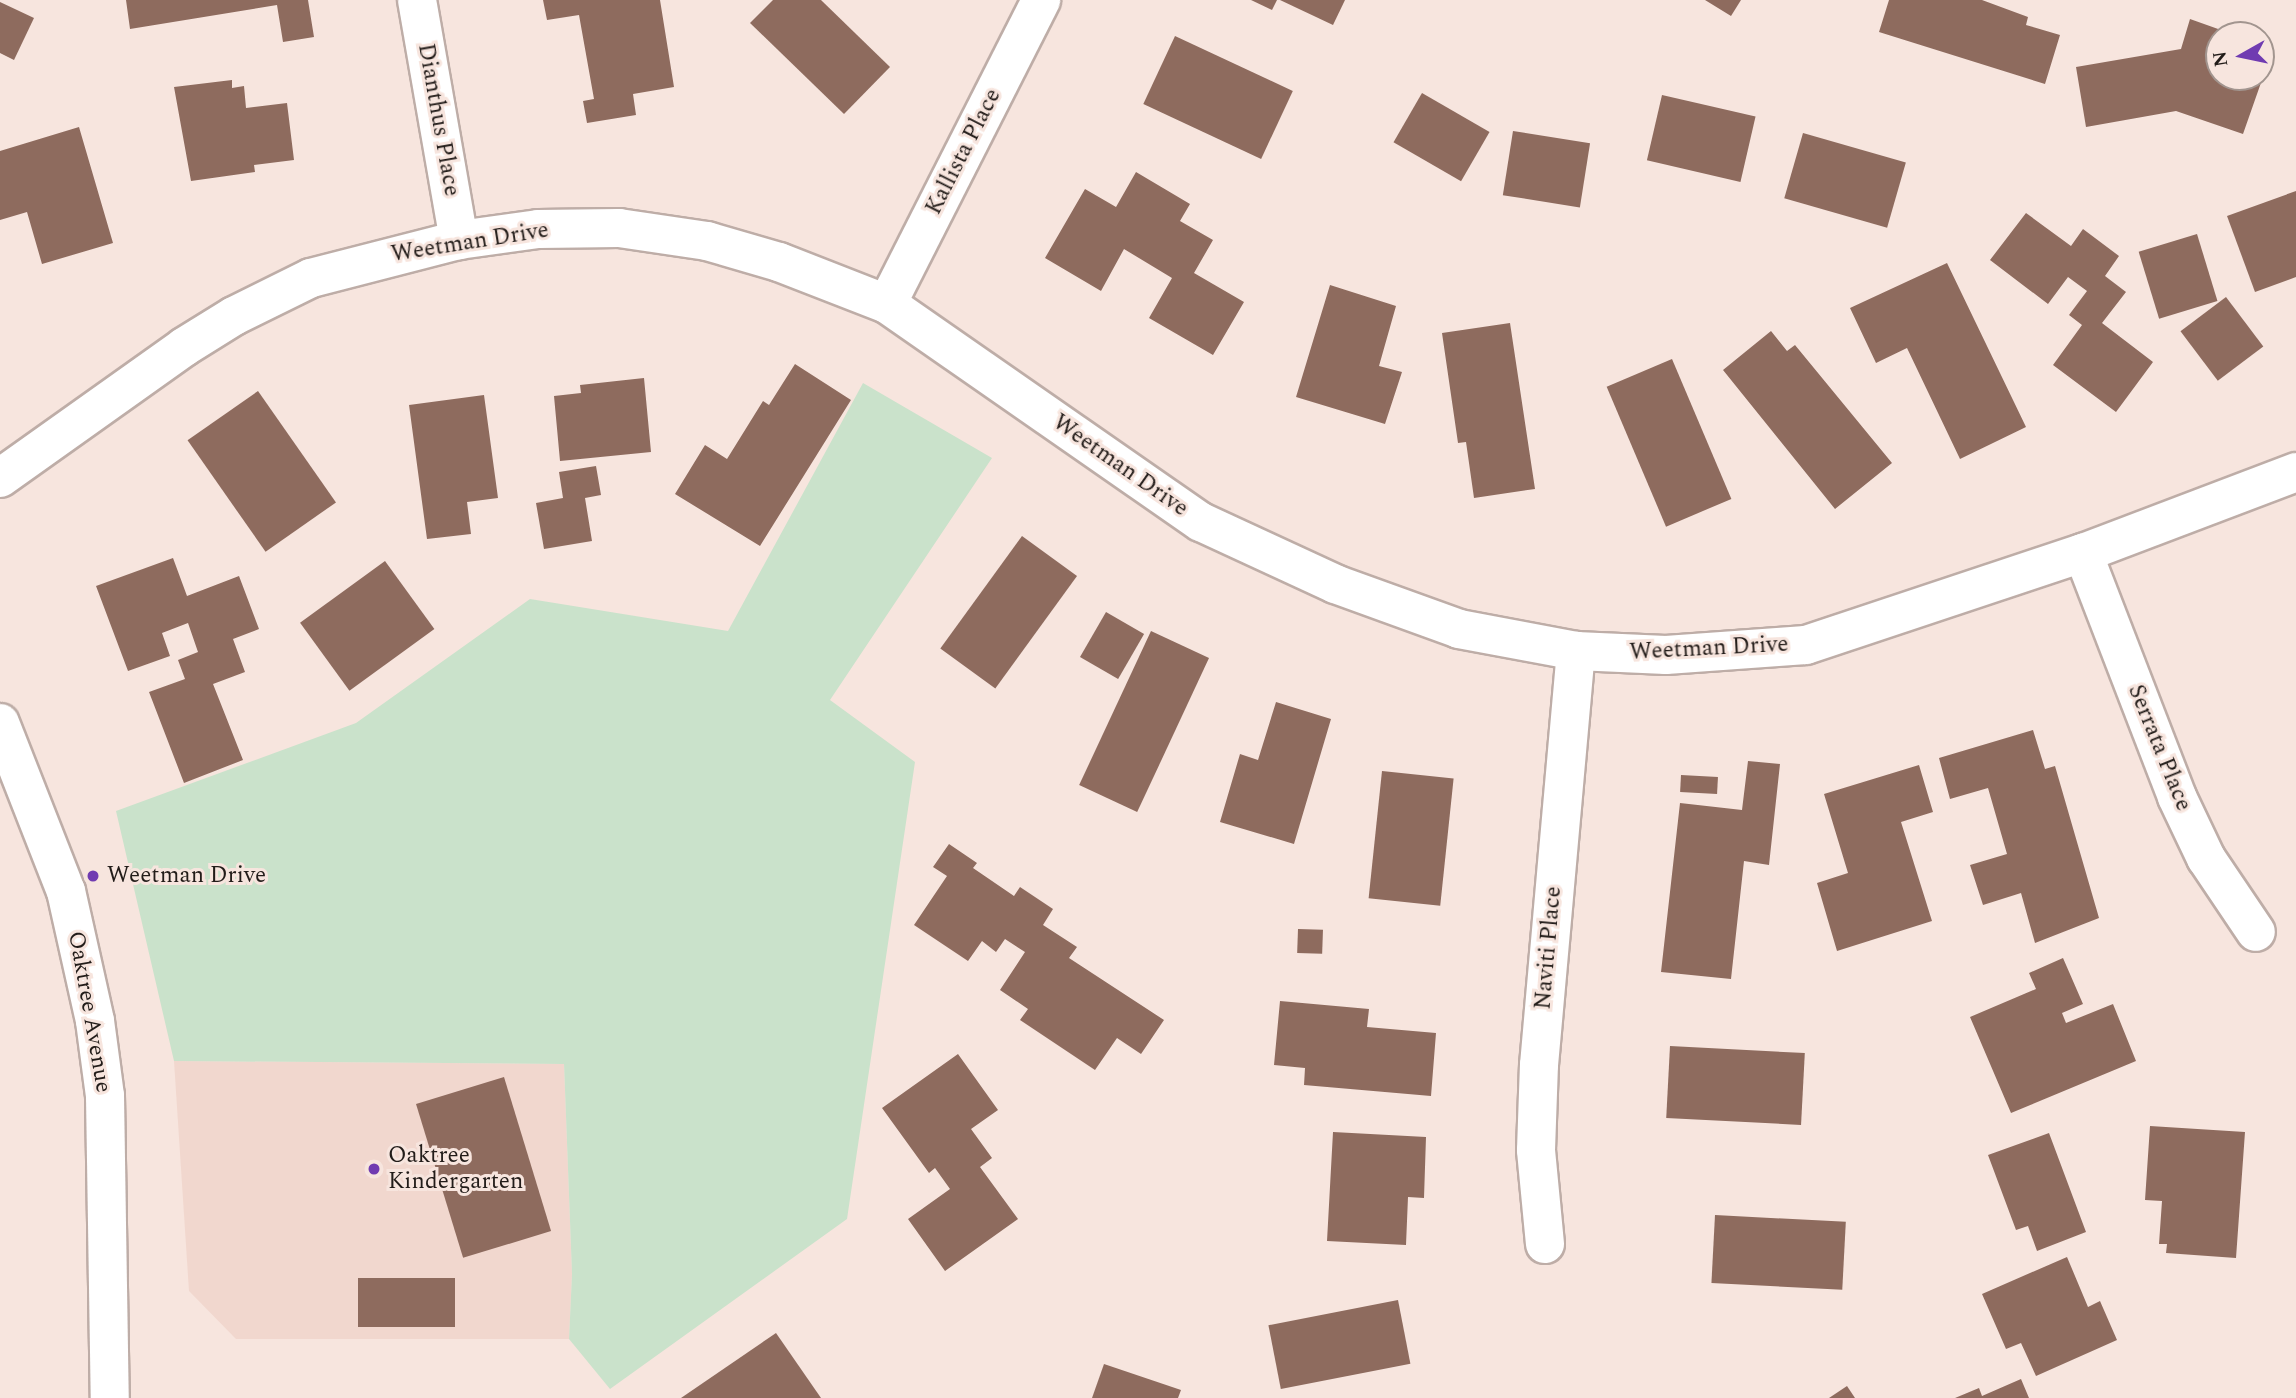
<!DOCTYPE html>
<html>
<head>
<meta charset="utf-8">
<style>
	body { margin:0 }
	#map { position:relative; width:2296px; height:1398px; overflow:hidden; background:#f7e5de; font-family:Spectral,serif }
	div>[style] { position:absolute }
	.built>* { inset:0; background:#f1d7ce }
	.green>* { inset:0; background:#cae2cb }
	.building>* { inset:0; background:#8e6b5e; transform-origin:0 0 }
	.roads { filter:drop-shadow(2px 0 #beada7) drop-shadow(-2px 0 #beada7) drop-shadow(0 2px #beada7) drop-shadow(0 -2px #beada7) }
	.minor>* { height:38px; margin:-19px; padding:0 19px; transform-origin:19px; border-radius:19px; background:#fff }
	.dots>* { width:19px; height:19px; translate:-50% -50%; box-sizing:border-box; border:4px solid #f7e5de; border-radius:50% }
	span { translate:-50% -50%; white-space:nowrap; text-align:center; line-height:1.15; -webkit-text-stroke:6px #f7e5de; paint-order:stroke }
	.street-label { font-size:23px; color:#221c19 }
	.poi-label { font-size:23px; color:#221c19 }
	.left { translate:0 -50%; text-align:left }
	.north { position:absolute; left:2205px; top:21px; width:70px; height:70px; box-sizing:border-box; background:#f7e5de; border:2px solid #a2958f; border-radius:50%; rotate:261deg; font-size:19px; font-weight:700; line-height:28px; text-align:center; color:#221c19 }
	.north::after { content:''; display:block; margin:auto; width:24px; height:32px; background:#703bb1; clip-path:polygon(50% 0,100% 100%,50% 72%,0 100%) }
</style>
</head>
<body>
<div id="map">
	<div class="built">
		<div style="clip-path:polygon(174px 1061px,564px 1064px,572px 1274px,569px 1339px,236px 1339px,189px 1291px)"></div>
	</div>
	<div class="green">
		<div style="clip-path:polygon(863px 383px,992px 458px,830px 700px,915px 762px,847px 1219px,610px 1389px,569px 1339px,572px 1274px,564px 1064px,174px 1061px,116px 811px,356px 723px,530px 599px,728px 631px)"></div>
	</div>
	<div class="building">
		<div style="clip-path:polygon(126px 0,308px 0,314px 37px,283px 42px,277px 5px,130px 29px)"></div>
		<div style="clip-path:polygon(543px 0,660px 0,674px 87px,633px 94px,636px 115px,587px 123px,583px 101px,594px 99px,579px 15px,547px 20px)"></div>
		<div style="clip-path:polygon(773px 0,821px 0,890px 67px,844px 114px,750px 23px)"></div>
		<div style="clip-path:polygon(1251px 0,1277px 0,1272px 10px)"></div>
		<div style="clip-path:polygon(1280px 0,1345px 0,1333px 25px)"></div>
		<div style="clip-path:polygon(1705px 0,1741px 0,1731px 16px)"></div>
		<div style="clip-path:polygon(1889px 0,1982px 0,2028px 17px,2026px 25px,2060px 35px,2045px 84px,1879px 32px)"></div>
		<div style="clip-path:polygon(0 2px,34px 18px,14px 60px,0 53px)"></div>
		<div style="clip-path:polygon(2190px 19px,2235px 35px,2219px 35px,2219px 77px,2263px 77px,2243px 134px,2176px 111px,2086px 127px,2076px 67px,2181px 49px)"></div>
		<div style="left:1175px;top:36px;width:130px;height:75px;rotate:25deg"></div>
		<div style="clip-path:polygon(232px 80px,232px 88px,244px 86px,246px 108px,287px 103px,294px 160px,254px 165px,255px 172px,191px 181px,174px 87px)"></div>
		<div style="left:1422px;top:93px;width:78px;height:57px;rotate:30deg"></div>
		<div style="left:1662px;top:95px;width:96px;height:67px;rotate:13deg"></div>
		<div style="clip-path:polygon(79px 127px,113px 243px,42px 264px,27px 212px,0 220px,0 151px)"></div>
		<div style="left:1513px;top:131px;width:78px;height:65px;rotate:9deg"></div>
		<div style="left:1803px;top:133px;width:107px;height:68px;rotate:16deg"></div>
		<div style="clip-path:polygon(1136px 172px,1190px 204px,1180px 221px,1213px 240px,1194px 273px,1244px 302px,1213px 355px,1149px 318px,1172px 278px,1124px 249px,1101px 291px,1045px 258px,1085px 189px,1116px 207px)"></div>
		<div style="clip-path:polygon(2296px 191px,2296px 277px,2255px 292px,2227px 216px)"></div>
		<div style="clip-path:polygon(2026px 213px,2071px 246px,2083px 229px,2119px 256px,2105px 276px,2126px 292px,2102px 323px,2153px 362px,2116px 412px,2053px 365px,2082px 325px,2069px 315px,2087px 291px,2068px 277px,2048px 304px,1990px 260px)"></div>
		<div style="left:2197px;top:234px;width:70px;height:61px;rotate:73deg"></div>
		<div style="clip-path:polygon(1947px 263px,2026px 427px,1960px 459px,1907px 348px,1876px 363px,1850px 308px)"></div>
		<div style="clip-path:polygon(1330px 285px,1396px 306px,1379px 366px,1402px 372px,1385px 424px,1296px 397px)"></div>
		<div style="left:2226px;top:297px;width:62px;height:57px;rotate:53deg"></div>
		<div style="clip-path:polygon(1510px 323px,1535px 489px,1474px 498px,1466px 442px,1458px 443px,1442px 333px)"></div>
		<div style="clip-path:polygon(1771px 331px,1787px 351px,1795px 345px,1892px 463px,1835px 509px,1723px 370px)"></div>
		<div style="left:1672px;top:359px;width:152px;height:71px;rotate:67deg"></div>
		<div style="clip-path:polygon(795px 364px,851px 400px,760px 546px,675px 494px,705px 445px,727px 459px,763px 401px,769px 405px)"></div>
		<div style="clip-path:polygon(644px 378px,651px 452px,560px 461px,554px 396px,581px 393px,580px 385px)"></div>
		<div style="left:258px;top:391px;width:136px;height:86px;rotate:55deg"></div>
		<div style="clip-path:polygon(484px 395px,498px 498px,467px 502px,471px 534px,427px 539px,409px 405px)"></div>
		<div style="clip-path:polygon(596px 466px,601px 495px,585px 498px,592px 541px,544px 549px,536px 503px,563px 498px,559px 472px)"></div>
		<div style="left:1022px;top:536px;width:68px;height:139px;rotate:36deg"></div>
		<div style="clip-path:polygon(173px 558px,187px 596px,239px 576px,259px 629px,233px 639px,245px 672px,213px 684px,243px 760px,184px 783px,149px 692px,185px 679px,178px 660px,198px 652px,188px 623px,162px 633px,170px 656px,128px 671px,96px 586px)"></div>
		<div style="left:385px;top:561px;width:84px;height:105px;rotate:54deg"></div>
		<div style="left:1106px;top:612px;width:44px;height:52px;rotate:30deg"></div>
		<div style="left:1151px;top:631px;width:64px;height:170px;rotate:25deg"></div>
		<div style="clip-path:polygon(1276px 702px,1331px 719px,1294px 844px,1220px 822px,1240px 754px,1258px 760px)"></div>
		<div style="clip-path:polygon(2033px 730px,2045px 769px,2055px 766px,2099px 918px,2035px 943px,2021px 893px,1983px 905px,1970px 865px,2007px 854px,1988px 788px,1950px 799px,1939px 758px)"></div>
		<div style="clip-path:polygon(1748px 761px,1780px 764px,1769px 865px,1744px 861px,1731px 979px,1661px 972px,1680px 803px,1742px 810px)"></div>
		<div style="clip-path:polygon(1919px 765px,1933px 812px,1901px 822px,1932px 921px,1837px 951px,1817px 883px,1848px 873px,1824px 794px)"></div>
		<div style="left:1382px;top:771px;width:72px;height:128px;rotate:6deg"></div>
		<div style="left:1681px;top:775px;width:37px;height:17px;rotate:3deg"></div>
		<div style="clip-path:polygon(949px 844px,977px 863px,973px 868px,1014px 896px,1020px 887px,1053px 909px,1043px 925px,1077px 947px,1069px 958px,1164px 1020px,1141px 1054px,1117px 1038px,1095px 1070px,1020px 1020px,1028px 1009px,1000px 990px,1025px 952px,1005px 939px,996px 952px,982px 941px,968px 961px,914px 925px,947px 876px,933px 867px)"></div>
		<div style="left:1298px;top:929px;width:25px;height:24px;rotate:2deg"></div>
		<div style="clip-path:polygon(2063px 958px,2083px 1004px,2062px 1013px,2066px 1023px,2113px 1004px,2136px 1061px,2011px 1113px,1970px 1017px,2036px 989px,2029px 973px)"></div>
		<div style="clip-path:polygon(1280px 1001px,1369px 1009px,1367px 1027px,1436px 1033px,1431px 1096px,1304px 1085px,1305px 1068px,1274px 1065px)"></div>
		<div style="left:1670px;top:1046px;width:135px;height:72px;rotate:3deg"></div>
		<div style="clip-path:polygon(958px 1054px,998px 1110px,971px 1129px,992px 1158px,980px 1167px,1018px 1219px,945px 1271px,908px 1219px,950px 1189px,935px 1168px,929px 1173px,882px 1108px)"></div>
		<div style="left:504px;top:1077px;width:161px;height:92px;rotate:73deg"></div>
		<div style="clip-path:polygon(2150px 1126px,2245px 1132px,2236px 1258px,2166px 1253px,2167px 1244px,2159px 1244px,2162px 1201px,2145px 1200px)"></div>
		<div style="clip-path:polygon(1333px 1132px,1426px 1137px,1424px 1198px,1408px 1197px,1406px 1245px,1327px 1241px)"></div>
		<div style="clip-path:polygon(2049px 1133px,2086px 1232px,2037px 1251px,2028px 1226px,2016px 1230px,1988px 1155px)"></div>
		<div style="left:1715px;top:1215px;width:131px;height:68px;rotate:3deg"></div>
		<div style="clip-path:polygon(2067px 1257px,2088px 1307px,2100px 1301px,2117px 1340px,2036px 1376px,2021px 1343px,2006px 1349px,1982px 1294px)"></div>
		<div style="left:455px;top:1278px;width:49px;height:97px;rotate:90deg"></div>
		<div style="left:1398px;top:1300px;width:65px;height:132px;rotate:79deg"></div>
		<div style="clip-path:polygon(776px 1333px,821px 1398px,681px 1398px)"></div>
		<div style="clip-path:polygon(1104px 1364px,1181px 1390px,1178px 1398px,1092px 1398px)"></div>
		<div style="clip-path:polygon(2021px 1379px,2029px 1398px,1955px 1398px,1979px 1388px,1982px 1396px)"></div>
		<div style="clip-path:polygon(1847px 1386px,1855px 1398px,1829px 1398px)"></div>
	</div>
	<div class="roads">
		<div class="minor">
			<div style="left:417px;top:0;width:244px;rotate:80.1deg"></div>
			<div style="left:887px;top:304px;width:341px;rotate:-63.1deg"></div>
			<div style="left:0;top:478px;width:226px;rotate:-35.4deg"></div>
			<div style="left:184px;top:347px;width:59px;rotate:-31.8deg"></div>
			<div style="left:234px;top:316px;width:86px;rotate:-26.3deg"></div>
			<div style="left:311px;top:278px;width:153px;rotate:-14.4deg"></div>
			<div style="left:459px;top:240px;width:80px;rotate:-7.9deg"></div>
			<div style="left:538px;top:229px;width:81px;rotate:-0.7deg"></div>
			<div style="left:619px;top:228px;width:89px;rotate:8.4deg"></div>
			<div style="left:707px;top:241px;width:75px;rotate:16.3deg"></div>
			<div style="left:779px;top:262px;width:116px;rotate:21.3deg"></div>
			<div style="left:887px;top:304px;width:382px;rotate:34.8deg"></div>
			<div style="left:1201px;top:522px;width:148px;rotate:24.8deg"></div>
			<div style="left:1335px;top:584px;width:132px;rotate:19.9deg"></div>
			<div style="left:1459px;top:629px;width:119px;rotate:10.6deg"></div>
			<div style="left:1576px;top:651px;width:90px;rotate:2.5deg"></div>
			<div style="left:1666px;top:655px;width:140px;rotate:-4.1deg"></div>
			<div style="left:1806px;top:645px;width:292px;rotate:-18.4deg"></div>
			<div style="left:2083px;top:553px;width:228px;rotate:-20.8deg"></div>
			<div style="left:2083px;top:553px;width:261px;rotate:68.9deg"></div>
			<div style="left:2177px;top:797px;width:68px;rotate:64.6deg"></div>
			<div style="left:2206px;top:858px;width:89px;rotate:56deg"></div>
			<div style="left:0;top:723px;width:180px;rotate:68.6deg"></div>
			<div style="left:66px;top:891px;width:133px;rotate:77.4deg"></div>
			<div style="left:95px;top:1021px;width:76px;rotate:82.4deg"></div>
			<div style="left:105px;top:1096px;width:302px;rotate:89.1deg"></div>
			<div style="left:1545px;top:1244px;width:94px;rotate:-95.5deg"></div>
			<div style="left:1536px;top:1150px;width:85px;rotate:-88deg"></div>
			<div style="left:1539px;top:1065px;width:416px;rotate:-84.9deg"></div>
		</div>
	</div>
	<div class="dots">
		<div style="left:93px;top:876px;background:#703bb1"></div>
		<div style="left:374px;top:1169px;background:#703bb1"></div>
	</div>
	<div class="street-label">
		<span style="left:438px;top:120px;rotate:80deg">Dianthus Place</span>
		<span style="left:964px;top:152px;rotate:-63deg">Kallista Place</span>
		<span style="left:470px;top:243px;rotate:-9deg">Weetman Drive</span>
		<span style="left:1120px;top:466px;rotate:35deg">Weetman Drive</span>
		<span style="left:1709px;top:649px;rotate:-3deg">Weetman Drive</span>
		<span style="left:2159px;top:748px;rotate:68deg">Serrata Place</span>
		<span style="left:1549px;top:948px;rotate:-85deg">Naviti Place</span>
		<span style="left:89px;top:1012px;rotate:80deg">Oaktree Avenue</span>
	</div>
	<div class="poi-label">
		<span class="left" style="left:107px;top:876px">Weetman Drive</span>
		<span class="left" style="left:388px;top:1169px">Oaktree<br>Kindergarten</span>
	</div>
	<div class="north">N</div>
</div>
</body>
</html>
